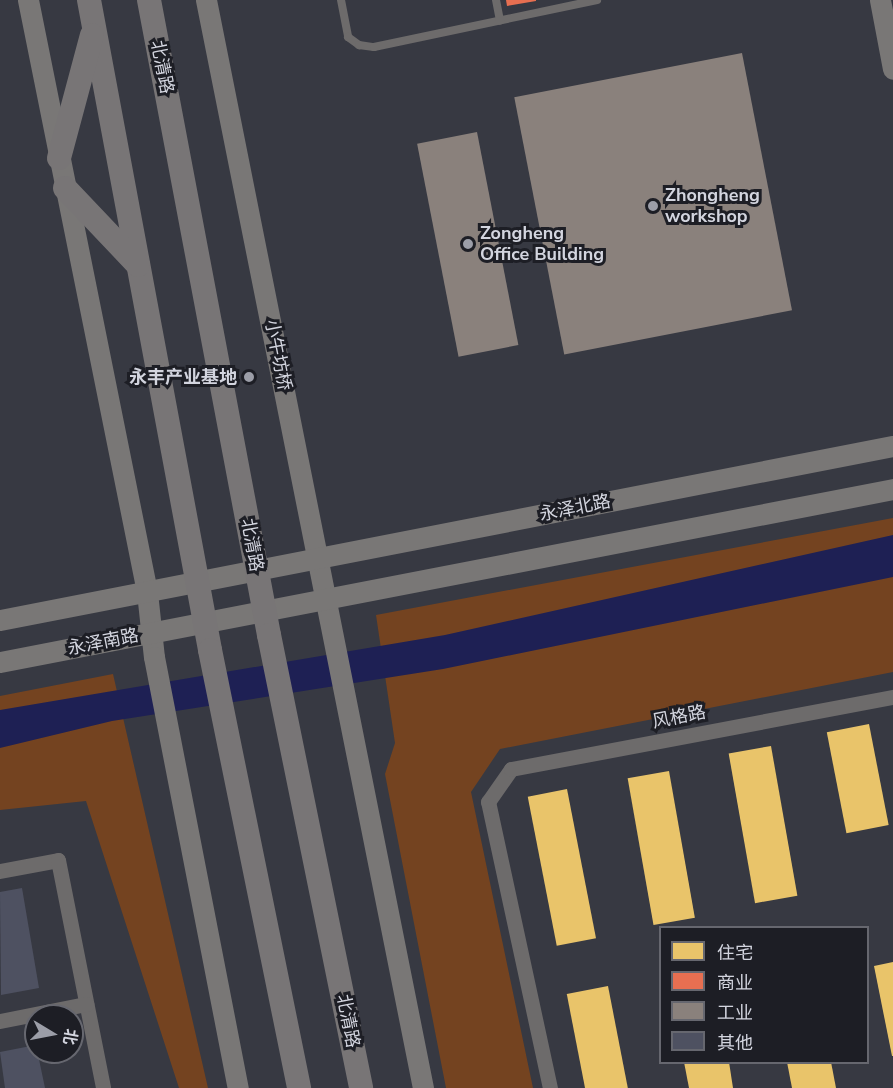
<!DOCTYPE html>
<html>
<head>
<meta charset="utf-8">
<style>
	body { margin:0 }
	#map { position:relative; width:893px; height:1088px; overflow:hidden; background:#373942; font-family:"Nunito Sans","Noto Sans SC",sans-serif }
	div>[style] { position:absolute }
	.green>* { inset:0; background:#744320 }
	.water>* { inset:0; background:#1e2054 }
	.homes>* { inset:0; background:#e9c46a; transform-origin:0 0 }
	.shops>* { inset:0; background:#e76f51 }
	.industry>* { inset:0; background:#8a817c; transform-origin:0 0 }
	.building>* { inset:0; background:#4e5161 }
	.lane>* { height:8px; margin:-4px; padding:0 4px; transform-origin:4px; border-radius:4px; background:#6d6b6b }
	.street>* { height:15px; margin:-7.5px; padding:0 7.5px; transform-origin:7.5px; border-radius:7.5px; background:#6d6b6b }
	.secondary>* { height:21px; margin:-10.5px; padding:0 10.5px; transform-origin:10.5px; border-radius:10.5px; background:#797776 }
	.primary>* { height:24px; margin:-12px; padding:0 12px; transform-origin:12px; border-radius:12px; background:#787576 }
	.dots>* { width:16px; height:16px; translate:-50% -50%; box-sizing:border-box; border:3px solid #1d1e25; border-radius:50% }
	span { translate:-50% -50%; white-space:nowrap; text-align:center; line-height:1.15; -webkit-text-stroke:6px #1d1e25; paint-order:stroke }
	.street-label { font-size:18px; color:#d3d5df }
	.poi-label { font-size:18px; color:#d3d5df; font-weight:700 }
	.left { translate:0 -50%; text-align:left }
	.right { translate:-100% -50%; text-align:right }
	.legend { position:absolute; left:659px; top:926px; width:210px; height:138px; box-sizing:border-box; background:#1d1e25; border:2px solid #66676f; margin:0; padding:8px 10px; list-style:none; font-size:18px; color:#d3d5df }
	.legend li { display:flex; align-items:center; gap:12px; height:30px }
	.legend b { width:30px; border:2px solid #66676f }
	.north { position:absolute; left:24px; top:1004px; width:60px; height:60px; box-sizing:border-box; background:#1d1e25; border:2px solid #66676f; border-radius:50%; rotate:100deg; font-size:16px; font-weight:700; line-height:24px; text-align:center; color:#d3d5df }
	.north::after { content:''; display:block; margin:auto; width:21px; height:27px; background:#9c9ea8; clip-path:polygon(50% 0,100% 100%,50% 72%,0 100%) }
</style>
</head>
<body>
<div id="map">
	<div class="green">
		<div style="clip-path:polygon(893px 518px,893px 672px,500px 749px,471px 792px,533px 1088px,446px 1088px,385px 774px,395px 743px,376px 615px)"></div>
		<div style="clip-path:polygon(113px 674px,208px 1088px,179px 1088px,86px 801px,0 810px,0 696px)"></div>
	</div>
	<div class="water">
		<div style="clip-path:polygon(893px 535px,893px 577px,443px 669px,112px 721px,0 748px,0 710px,445px 635px)"></div>
	</div>
	<div class="homes">
		<div style="left:869px;top:724px;width:103px;height:43px;rotate:79deg"></div>
		<div style="left:771px;top:746px;width:152px;height:43px;rotate:80deg"></div>
		<div style="left:669px;top:771px;width:149px;height:42px;rotate:80deg"></div>
		<div style="left:567px;top:789px;width:152px;height:40px;rotate:79deg"></div>
		<div style="clip-path:polygon(893px 962px,893px 1056px,892px 1056px,874px 966px)"></div>
		<div style="left:608px;top:986px;width:104px;height:42px;rotate:79deg"></div>
		<div style="clip-path:polygon(684px 1062px,729px 1062px,733px 1088px,689px 1088px)"></div>
		<div style="clip-path:polygon(787px 1062px,831px 1062px,836px 1088px,792px 1088px)"></div>
	</div>
	<div class="shops">
		<div style="clip-path:polygon(506px 0,536px 0,536px 1px,507px 6px)"></div>
	</div>
	<div class="industry">
		<div style="left:742px;top:53px;width:262px;height:232px;rotate:79deg"></div>
		<div style="left:477px;top:132px;width:217px;height:61px;rotate:79deg"></div>
	</div>
	<div class="building">
		<div style="clip-path:polygon(22px 888px,39px 988px,1px 995px,0 892px)"></div>
		<div style="clip-path:polygon(36px 1045px,45px 1088px,5px 1088px,0 1052px)"></div>
	</div>
	<div class="lane">
		<div style="left:341px;top:0;width:38px;rotate:79deg"></div>
		<div style="left:348px;top:37px;width:14px;rotate:36deg"></div>
		<div style="left:359px;top:45px;width:15px;rotate:8deg"></div>
		<div style="left:374px;top:47px;width:228px;rotate:-11.9deg"></div>
		<div style="left:496px;top:0;width:21px;rotate:79deg"></div>
	</div>
	<div class="street">
		<div style="left:0;top:871px;width:59px;rotate:-10.7deg"></div>
		<div style="left:58px;top:860px;width:232px;rotate:78.8deg"></div>
		<div style="left:0;top:1021px;width:88px;rotate:-11.2deg"></div>
		<div style="left:550px;top:1088px;width:293px;rotate:-102.2deg"></div>
		<div style="left:488px;top:802px;width:40px;rotate:-55.1deg"></div>
		<div style="left:511px;top:769px;width:389px;rotate:-10.7deg"></div>
	</div>
	<div class="secondary">
		<div style="left:28px;top:0;width:604px;rotate:78.63deg"></div>
		<div style="left:147px;top:592px;width:65px;rotate:83.9deg"></div>
		<div style="left:154px;top:657px;width:439px;rotate:79deg"></div>
		<div style="left:206px;top:0;width:1109px;rotate:78.72deg"></div>
		<div style="left:880px;top:0;width:70px;rotate:79.3deg"></div>
		<div style="left:0;top:620px;width:910px;rotate:-11.03deg"></div>
		<div style="left:0;top:662px;width:910px;rotate:-10.96deg"></div>
	</div>
	<div class="primary">
		<div style="left:89px;top:0;width:661px;rotate:79.45deg"></div>
		<div style="left:210px;top:650px;width:447px;rotate:78.5deg"></div>
		<div style="left:149px;top:0;width:646px;rotate:79.3deg"></div>
		<div style="left:269px;top:635px;width:462px;rotate:78.5deg"></div>
		<div style="left:59px;top:158px;width:127px;rotate:-75deg"></div>
		<div style="left:65px;top:188px;width:106px;rotate:46.5deg"></div>
	</div>
	<div class="dots">
		<div style="left:653px;top:206px;background:#9c9ea8"></div>
		<div style="left:468px;top:244px;background:#9c9ea8"></div>
		<div style="left:249px;top:377px;background:#9c9ea8"></div>
	</div>
	<div class="street-label">
		<span style="left:162px;top:67px;rotate:79deg">北清路</span>
		<span style="left:278px;top:355px;rotate:79deg">小牛坊桥</span>
		<span style="left:575px;top:508px;rotate:-11deg">永泽北路</span>
		<span style="left:252px;top:545px;rotate:80deg">北清路</span>
		<span style="left:103px;top:642px;rotate:-11deg">永泽南路</span>
		<span style="left:679px;top:717px;rotate:-11deg">风格路</span>
		<span style="left:348px;top:1021px;rotate:79deg">北清路</span>
	</div>
	<div class="poi-label">
		<span class="left" style="left:665px;top:206px">Zhongheng<br>workshop</span>
		<span class="left" style="left:480px;top:244px">Zongheng<br>Office Building</span>
		<span class="right" style="left:237px;top:377px">永丰产业基地</span>
	</div>
	<ul class="legend">
	<li><b style="height:16px;background:#e9c46a"></b>住宅</li>
	<li><b style="height:16px;background:#e76f51"></b>商业</li>
	<li><b style="height:16px;background:#8a817c"></b>工业</li>
	<li><b style="height:16px;background:#4e5161"></b>其他</li>
	</ul>
	<div class="north">北</div>
</div>
</body>
</html>
